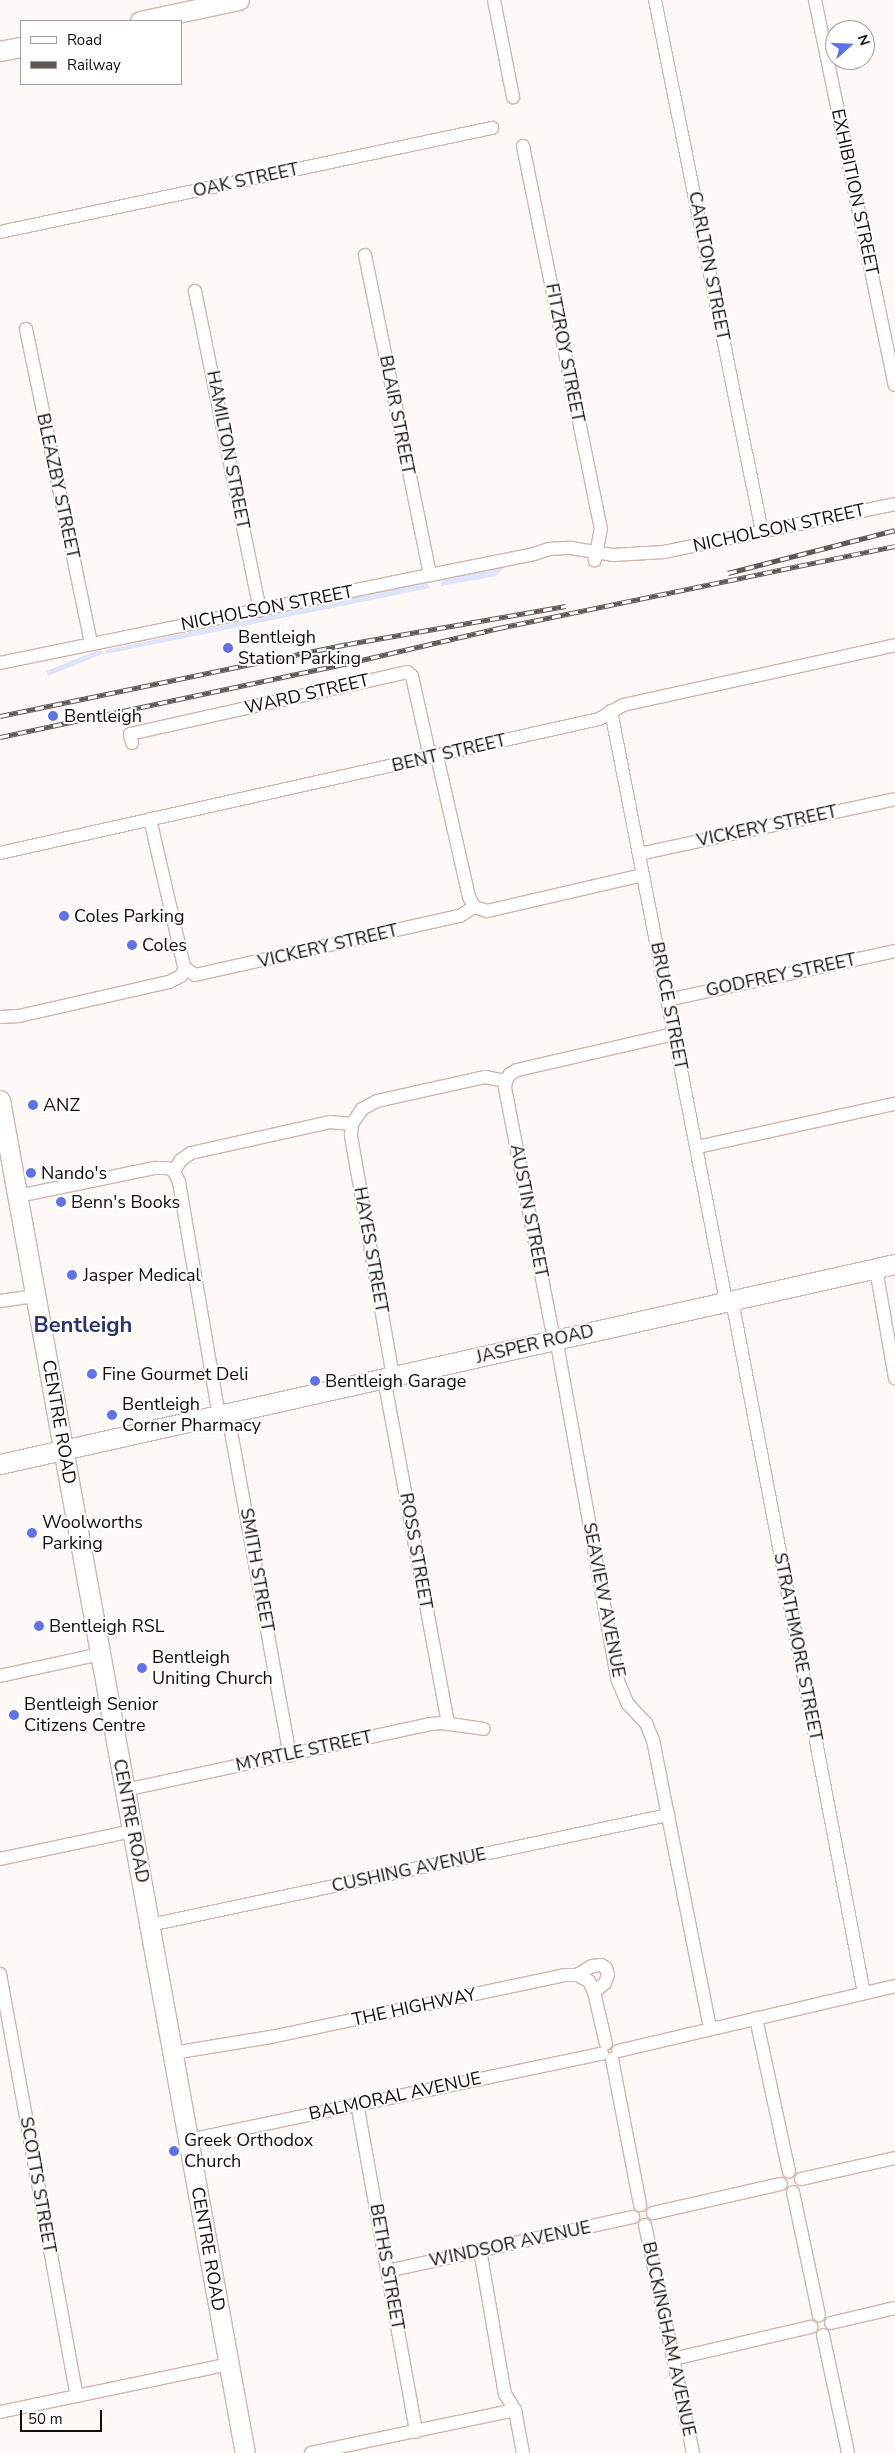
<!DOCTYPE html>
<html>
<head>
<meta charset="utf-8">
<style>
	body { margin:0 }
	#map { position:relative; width:895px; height:2453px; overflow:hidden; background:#fef8f6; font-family:"Nunito Sans",sans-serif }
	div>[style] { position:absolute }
	.green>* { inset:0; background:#dee4f9; transform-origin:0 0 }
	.roads { filter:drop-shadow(1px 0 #d2b5ab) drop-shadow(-1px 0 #d2b5ab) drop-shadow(0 1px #d2b5ab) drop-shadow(0 -1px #d2b5ab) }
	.street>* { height:12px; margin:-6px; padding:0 6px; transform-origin:6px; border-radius:6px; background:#fff }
	.secondary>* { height:19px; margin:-9.5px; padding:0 9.5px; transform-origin:9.5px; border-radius:9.5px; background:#fff }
	.rail>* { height:5px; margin-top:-2.5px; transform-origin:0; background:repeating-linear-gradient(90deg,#fff 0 9px,#615855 0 18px); box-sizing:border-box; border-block:1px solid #615855 }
	.dots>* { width:14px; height:14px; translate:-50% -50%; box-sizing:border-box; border:2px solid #fff; border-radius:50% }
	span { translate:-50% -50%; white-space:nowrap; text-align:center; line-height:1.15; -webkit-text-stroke:4px #fff; paint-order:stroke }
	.street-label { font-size:18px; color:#140a07 }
	.poi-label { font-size:18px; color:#140a07 }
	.left { translate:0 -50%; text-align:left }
	.district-label { font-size:22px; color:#2a356f; font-weight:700 }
	.legend { position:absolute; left:20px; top:20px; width:162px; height:65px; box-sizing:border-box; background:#fff; border:1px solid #a19d9c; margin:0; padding:6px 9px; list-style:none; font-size:15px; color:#140a07 }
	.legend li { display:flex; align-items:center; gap:10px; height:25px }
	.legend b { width:25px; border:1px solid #a19d9c }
	.north { position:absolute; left:825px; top:20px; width:50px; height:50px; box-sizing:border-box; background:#fff; border:1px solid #a19d9c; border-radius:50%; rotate:70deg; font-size:14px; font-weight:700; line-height:20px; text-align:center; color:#140a07 }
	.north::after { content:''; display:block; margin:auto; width:18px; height:22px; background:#5e73ea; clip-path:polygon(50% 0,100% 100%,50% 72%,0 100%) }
	.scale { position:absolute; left:20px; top:2410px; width:82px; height:22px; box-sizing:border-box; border:2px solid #140a07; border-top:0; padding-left:6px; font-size:15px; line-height:18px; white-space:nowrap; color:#140a07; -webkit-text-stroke:4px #fff; paint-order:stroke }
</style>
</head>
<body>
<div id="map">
	<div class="green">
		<div style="clip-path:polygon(505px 567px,496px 576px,441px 586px,442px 579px)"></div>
		<div style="clip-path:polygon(426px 582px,430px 588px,106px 654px,105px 650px)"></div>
		<div style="left:101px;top:649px;width:5px;height:59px;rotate:68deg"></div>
	</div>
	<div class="roads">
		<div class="street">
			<div style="left:494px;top:0;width:99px;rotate:78.9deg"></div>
			<div style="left:655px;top:0;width:543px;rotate:78.63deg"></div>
			<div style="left:815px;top:0;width:393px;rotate:78.3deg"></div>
			<div style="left:523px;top:146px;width:390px;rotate:78.5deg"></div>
			<div style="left:601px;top:528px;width:33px;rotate:101deg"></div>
			<div style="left:0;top:232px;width:503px;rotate:-11.94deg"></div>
			<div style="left:365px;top:255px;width:327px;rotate:78.5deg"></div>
			<div style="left:195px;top:291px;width:326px;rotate:78.5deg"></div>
			<div style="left:26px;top:329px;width:321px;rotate:78.3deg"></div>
			<div style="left:0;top:663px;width:439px;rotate:-11.6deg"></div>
			<div style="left:430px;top:575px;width:106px;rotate:-11.4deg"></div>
			<div style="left:534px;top:554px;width:16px;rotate:-18deg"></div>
			<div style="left:549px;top:549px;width:22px;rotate:-3deg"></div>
			<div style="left:571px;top:548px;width:43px;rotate:9.5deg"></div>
			<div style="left:613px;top:555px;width:51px;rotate:-3.4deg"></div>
			<div style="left:664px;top:552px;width:236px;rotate:-11.7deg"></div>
			<div style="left:611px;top:711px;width:601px;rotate:78.97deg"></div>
			<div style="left:132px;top:743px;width:9px;rotate:-103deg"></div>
			<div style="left:130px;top:734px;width:284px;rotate:-12.6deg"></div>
			<div style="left:407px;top:672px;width:6px;rotate:39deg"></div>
			<div style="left:412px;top:676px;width:83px;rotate:77.5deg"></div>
			<div style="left:437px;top:756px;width:145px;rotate:77.2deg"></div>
			<div style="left:469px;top:897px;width:11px;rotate:63deg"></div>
			<div style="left:150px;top:819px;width:147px;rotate:77deg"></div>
			<div style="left:183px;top:962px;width:6px;rotate:72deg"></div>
			<div style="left:185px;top:968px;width:12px;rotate:35deg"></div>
			<div style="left:195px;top:975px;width:271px;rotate:-12.6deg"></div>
			<div style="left:460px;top:916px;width:17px;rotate:-33deg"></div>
			<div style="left:474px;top:907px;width:14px;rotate:17deg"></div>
			<div style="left:487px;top:911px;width:160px;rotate:-13deg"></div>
			<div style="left:0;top:853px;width:614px;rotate:-12.61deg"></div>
			<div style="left:599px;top:719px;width:28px;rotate:-30deg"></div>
			<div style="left:623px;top:705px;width:279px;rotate:-12.4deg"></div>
			<div style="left:639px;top:854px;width:262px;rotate:-12.1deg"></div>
			<div style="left:667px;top:1000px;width:233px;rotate:-12.1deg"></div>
			<div style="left:0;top:1017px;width:19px;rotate:-3deg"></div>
			<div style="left:19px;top:1016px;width:154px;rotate:-12.8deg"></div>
			<div style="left:169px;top:982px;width:13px;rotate:-27deg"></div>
			<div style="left:181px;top:976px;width:9px;rotate:-63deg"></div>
			<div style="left:506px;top:1081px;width:7px;rotate:98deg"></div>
			<div style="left:505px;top:1088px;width:241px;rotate:79deg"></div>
			<div style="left:551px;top:1325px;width:25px;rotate:74deg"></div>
			<div style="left:558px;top:1349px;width:337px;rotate:79.8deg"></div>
			<div style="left:618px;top:1681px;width:25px;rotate:67deg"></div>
			<div style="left:628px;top:1704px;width:26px;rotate:47deg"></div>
			<div style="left:646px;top:1723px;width:18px;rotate:68deg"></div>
			<div style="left:653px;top:1740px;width:294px;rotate:78.8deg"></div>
			<div style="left:352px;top:1124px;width:12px;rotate:95deg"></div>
			<div style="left:351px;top:1136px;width:244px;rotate:80.1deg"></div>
			<div style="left:697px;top:1147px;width:203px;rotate:-12.3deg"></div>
			<div style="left:174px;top:1171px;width:12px;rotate:66deg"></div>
			<div style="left:179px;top:1182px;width:238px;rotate:80.3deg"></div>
			<div style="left:18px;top:1196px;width:140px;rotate:-11.6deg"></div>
			<div style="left:155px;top:1168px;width:12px"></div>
			<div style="left:167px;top:1168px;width:8px;rotate:23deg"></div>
			<div style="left:174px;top:1171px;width:13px;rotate:-58deg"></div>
			<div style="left:181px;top:1160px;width:12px;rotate:-35deg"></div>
			<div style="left:191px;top:1153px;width:142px;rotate:-12.6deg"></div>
			<div style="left:330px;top:1122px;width:22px;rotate:5deg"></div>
			<div style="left:352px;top:1124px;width:18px;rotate:-56deg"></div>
			<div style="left:362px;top:1109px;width:17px;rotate:-28deg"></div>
			<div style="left:377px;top:1101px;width:111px;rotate:-12.5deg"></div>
			<div style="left:485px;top:1077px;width:21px;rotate:11deg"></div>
			<div style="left:506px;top:1081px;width:8px;rotate:-60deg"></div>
			<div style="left:510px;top:1074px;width:8px;rotate:-30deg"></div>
			<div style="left:517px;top:1070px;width:161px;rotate:-12.9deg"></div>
			<div style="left:876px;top:1269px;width:111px;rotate:80.1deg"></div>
			<div style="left:732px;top:1300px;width:705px;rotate:79.22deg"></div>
			<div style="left:0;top:1301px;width:36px;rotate:-8deg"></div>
			<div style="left:384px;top:1378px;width:352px;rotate:79.5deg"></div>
			<div style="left:228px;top:1415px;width:346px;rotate:79.7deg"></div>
			<div style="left:0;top:1676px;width:102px;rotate:-12.4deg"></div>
			<div style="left:125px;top:1790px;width:312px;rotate:-12.2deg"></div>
			<div style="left:430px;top:1724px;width:13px;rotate:-4deg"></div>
			<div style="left:443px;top:1723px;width:41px;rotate:8.3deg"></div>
			<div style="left:0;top:1859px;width:136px;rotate:-11.9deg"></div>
			<div style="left:150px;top:1925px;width:530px;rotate:-11.99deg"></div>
			<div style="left:0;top:1974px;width:429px;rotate:79.7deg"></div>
			<div style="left:577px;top:1975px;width:17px;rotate:-31deg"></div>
			<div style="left:592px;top:1966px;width:9px;rotate:-6deg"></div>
			<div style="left:601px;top:1965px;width:6px;rotate:31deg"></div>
			<div style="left:606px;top:1968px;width:7px;rotate:74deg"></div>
			<div style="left:608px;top:1975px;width:9px;rotate:111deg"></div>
			<div style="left:605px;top:1983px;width:14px;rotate:141deg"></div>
			<div style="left:756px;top:2018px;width:157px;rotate:77.9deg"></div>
			<div style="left:618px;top:2051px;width:285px;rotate:-13.2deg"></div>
			<div style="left:173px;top:2053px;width:99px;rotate:-9.3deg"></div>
			<div style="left:271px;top:2037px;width:299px;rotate:-11.9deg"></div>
			<div style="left:564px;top:1975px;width:13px"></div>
			<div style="left:577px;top:1975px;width:13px;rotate:27deg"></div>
			<div style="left:589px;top:1981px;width:12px;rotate:66deg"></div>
			<div style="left:594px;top:1992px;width:53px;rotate:77deg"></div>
			<div style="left:612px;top:2059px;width:149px;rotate:79.1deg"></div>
			<div style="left:357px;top:2103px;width:334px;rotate:79.8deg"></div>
			<div style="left:189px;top:2140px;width:422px;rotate:-11.8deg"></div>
			<div style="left:801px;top:2179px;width:96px;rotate:-12.6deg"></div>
			<div style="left:793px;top:2192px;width:126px;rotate:78.1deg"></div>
			<div style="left:653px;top:2213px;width:131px;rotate:-12.8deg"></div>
			<div style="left:645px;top:2225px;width:233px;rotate:78.1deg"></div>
			<div style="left:480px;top:2250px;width:146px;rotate:80.2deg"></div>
			<div style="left:505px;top:2394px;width:19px;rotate:58deg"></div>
			<div style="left:515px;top:2410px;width:44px;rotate:79.5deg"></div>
			<div style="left:387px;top:2271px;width:252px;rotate:-12.4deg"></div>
			<div style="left:831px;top:2323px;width:66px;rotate:-13.2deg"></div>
			<div style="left:823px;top:2335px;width:121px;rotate:78deg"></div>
			<div style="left:673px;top:2359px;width:142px;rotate:-13.1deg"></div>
			<div style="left:0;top:2412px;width:234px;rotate:-11.8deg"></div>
			<div style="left:311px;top:2453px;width:208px;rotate:-11.9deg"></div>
		</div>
		<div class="secondary">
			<div style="left:140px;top:21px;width:101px;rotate:-12deg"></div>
			<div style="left:0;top:51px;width:21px;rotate:-11deg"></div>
			<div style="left:0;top:1100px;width:1375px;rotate:79.74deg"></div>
			<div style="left:0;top:1464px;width:917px;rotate:-12.6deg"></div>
		</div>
	</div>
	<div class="rail">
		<div style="left:728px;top:573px;width:172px;rotate:-14.4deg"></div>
		<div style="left:0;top:716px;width:355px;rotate:-11.7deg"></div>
		<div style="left:348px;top:644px;width:221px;rotate:-9.9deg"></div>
		<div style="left:0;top:737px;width:361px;rotate:-12deg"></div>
		<div style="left:353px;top:662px;width:150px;rotate:-13.1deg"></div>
		<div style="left:499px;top:628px;width:404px;rotate:-11.7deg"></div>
	</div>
	<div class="dots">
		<div style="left:228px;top:648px;background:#5e73ea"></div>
		<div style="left:53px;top:716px;background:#5e73ea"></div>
		<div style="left:64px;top:916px;background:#5e73ea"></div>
		<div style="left:132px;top:945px;background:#5e73ea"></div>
		<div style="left:33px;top:1105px;background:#5e73ea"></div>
		<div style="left:31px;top:1173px;background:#5e73ea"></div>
		<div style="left:61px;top:1202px;background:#5e73ea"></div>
		<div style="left:72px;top:1275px;background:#5e73ea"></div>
		<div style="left:92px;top:1374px;background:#5e73ea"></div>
		<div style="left:315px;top:1381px;background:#5e73ea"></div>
		<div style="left:112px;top:1415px;background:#5e73ea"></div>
		<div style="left:32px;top:1533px;background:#5e73ea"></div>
		<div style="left:39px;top:1626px;background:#5e73ea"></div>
		<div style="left:142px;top:1668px;background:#5e73ea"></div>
		<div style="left:14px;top:1715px;background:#5e73ea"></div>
		<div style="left:174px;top:2151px;background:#5e73ea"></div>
	</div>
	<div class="street-label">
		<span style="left:246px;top:180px;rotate:-12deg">OAK STREET</span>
		<span style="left:855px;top:192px;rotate:78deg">EXHIBITION STREET</span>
		<span style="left:709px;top:266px;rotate:79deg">CARLTON STREET</span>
		<span style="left:565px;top:353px;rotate:79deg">FITZROY STREET</span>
		<span style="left:397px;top:415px;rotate:79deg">BLAIR STREET</span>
		<span style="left:228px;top:450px;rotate:79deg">HAMILTON STREET</span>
		<span style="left:58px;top:486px;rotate:78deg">BLEAZBY STREET</span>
		<span style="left:779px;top:528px;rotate:-12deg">NICHOLSON STREET</span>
		<span style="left:267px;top:608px;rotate:-11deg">NICHOLSON STREET</span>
		<span style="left:307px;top:694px;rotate:-13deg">WARD STREET</span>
		<span style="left:449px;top:753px;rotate:-13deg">BENT STREET</span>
		<span style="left:767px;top:826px;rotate:-12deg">VICKERY STREET</span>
		<span style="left:328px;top:946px;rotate:-13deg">VICKERY STREET</span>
		<span style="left:781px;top:975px;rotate:-12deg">GODFREY STREET</span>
		<span style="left:669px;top:1006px;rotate:79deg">BRUCE STREET</span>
		<span style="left:529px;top:1211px;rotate:79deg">AUSTIN STREET</span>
		<span style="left:371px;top:1250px;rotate:80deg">HAYES STREET</span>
		<span style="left:535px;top:1344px;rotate:-13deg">JASPER ROAD</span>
		<span style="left:59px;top:1422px;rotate:80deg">CENTRE ROAD</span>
		<span style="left:416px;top:1551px;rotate:80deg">ROSS STREET</span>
		<span style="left:257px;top:1570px;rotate:80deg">SMITH STREET</span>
		<span style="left:604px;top:1600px;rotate:79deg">SEAVIEW AVENUE</span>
		<span style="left:798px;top:1647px;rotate:79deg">STRATHMORE STREET</span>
		<span style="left:304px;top:1751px;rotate:-12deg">MYRTLE STREET</span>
		<span style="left:131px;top:1821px;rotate:79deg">CENTRE ROAD</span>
		<span style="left:409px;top:1870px;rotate:-12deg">CUSHING AVENUE</span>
		<span style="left:414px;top:2007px;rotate:-12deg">THE HIGHWAY</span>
		<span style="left:395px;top:2096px;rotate:-12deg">BALMORAL AVENUE</span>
		<span style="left:38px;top:2185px;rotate:80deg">SCOTTS STREET</span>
		<span style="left:510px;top:2244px;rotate:-12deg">WINDSOR AVENUE</span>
		<span style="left:208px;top:2249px;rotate:80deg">CENTRE ROAD</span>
		<span style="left:387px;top:2267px;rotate:80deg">BETHS STREET</span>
		<span style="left:669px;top:2339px;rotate:78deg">BUCKINGHAM AVENUE</span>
	</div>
	<div class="poi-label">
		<span class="left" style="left:238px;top:648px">Bentleigh<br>Station Parking</span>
		<span class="left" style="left:64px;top:716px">Bentleigh</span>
		<span class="left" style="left:74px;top:916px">Coles Parking</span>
		<span class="left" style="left:142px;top:945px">Coles</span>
		<span class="left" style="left:43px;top:1105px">ANZ</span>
		<span class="left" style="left:41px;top:1173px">Nando's</span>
		<span class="left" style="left:71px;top:1202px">Benn's Books</span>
		<span class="left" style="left:83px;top:1275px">Jasper Medical</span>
		<span class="left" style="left:102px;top:1374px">Fine Gourmet Deli</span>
		<span class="left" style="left:325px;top:1381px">Bentleigh Garage</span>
		<span class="left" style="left:122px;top:1415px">Bentleigh<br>Corner Pharmacy</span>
		<span class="left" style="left:42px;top:1533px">Woolworths<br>Parking</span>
		<span class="left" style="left:49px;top:1626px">Bentleigh RSL</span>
		<span class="left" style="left:152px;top:1668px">Bentleigh<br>Uniting Church</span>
		<span class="left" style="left:24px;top:1715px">Bentleigh Senior<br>Citizens Centre</span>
		<span class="left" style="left:184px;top:2151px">Greek Orthodox<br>Church</span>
	</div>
	<div class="district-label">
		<span style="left:83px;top:1326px">Bentleigh</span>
	</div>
	<ul class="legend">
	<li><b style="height:6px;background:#fff"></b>Road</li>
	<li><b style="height:6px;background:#615855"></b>Railway</li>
	</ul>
	<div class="north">N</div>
	<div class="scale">50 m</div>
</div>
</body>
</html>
